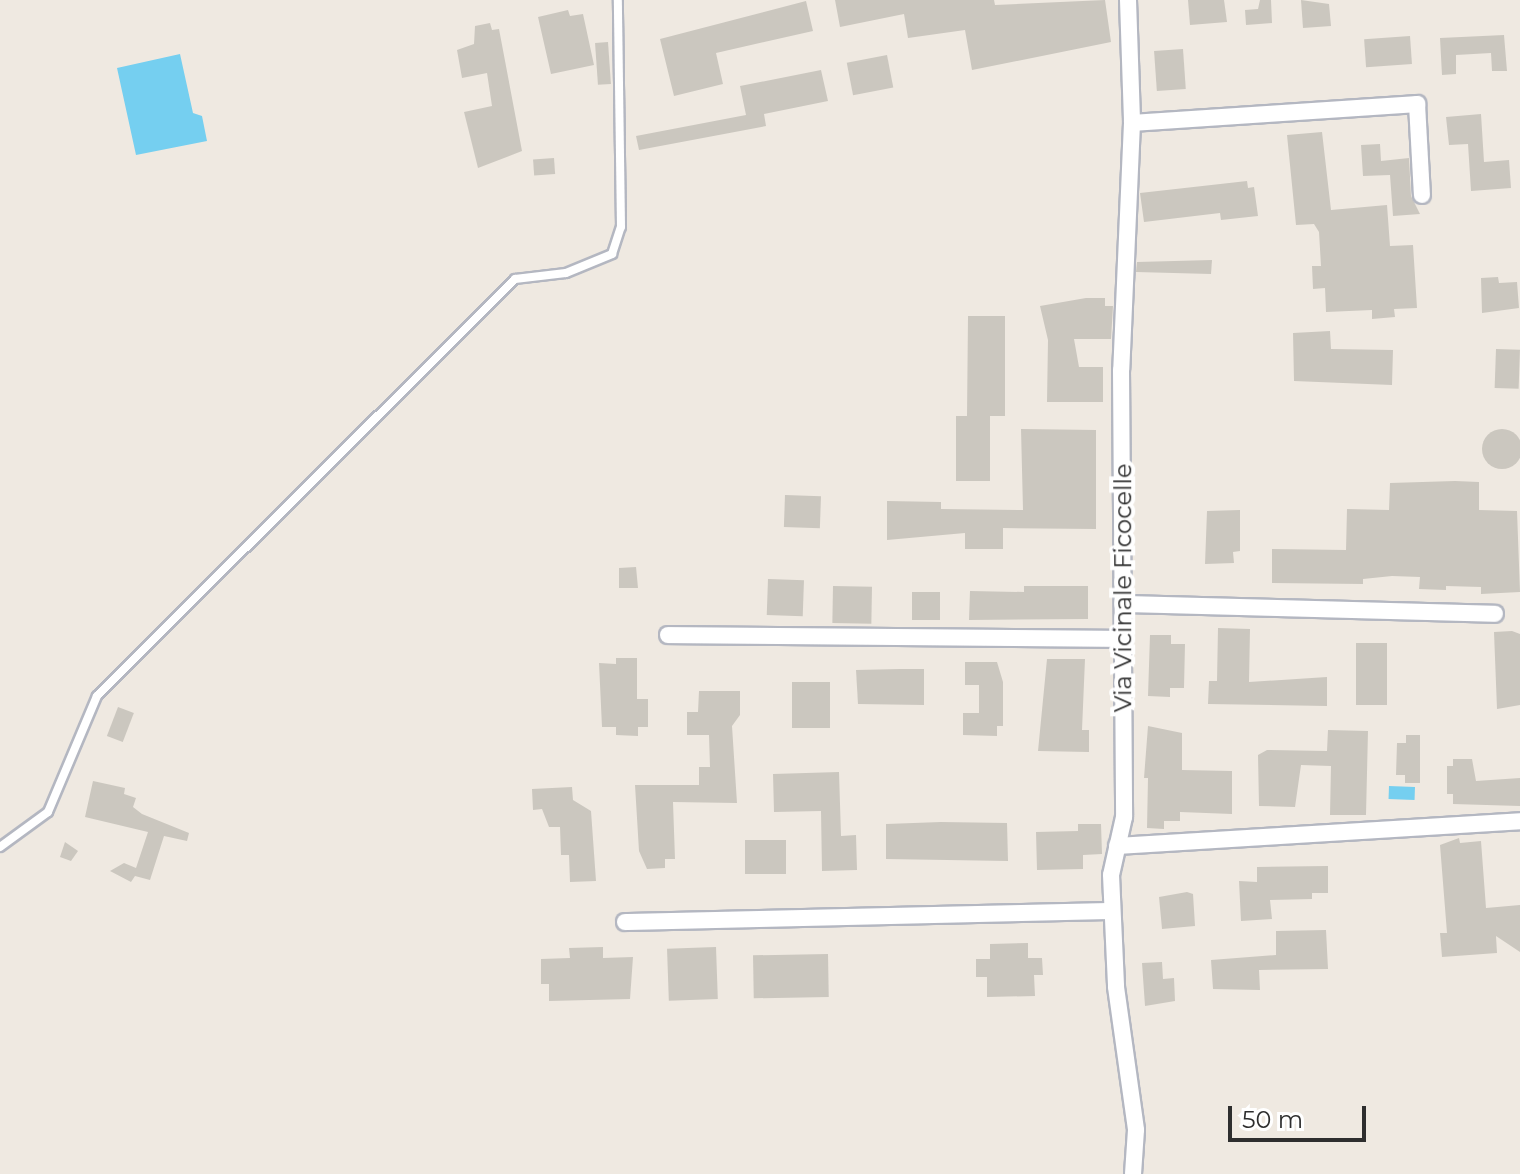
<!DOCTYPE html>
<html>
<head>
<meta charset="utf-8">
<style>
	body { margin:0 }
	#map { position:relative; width:1520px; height:1174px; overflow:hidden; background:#efe9e1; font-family:Montserrat,sans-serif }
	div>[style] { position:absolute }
	.water>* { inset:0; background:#75cff0; transform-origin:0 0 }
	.building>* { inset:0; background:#cbc7bf; transform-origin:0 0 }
	.round { border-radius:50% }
	.roads { filter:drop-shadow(2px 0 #b4b7c1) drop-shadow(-2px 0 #b4b7c1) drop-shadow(0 2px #b4b7c1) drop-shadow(0 -2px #b4b7c1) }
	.lane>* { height:8px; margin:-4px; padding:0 4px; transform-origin:4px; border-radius:4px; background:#fff }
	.street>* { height:16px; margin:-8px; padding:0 8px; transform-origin:8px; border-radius:8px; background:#fff }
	span { translate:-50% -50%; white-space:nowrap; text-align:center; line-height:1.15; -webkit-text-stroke:8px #fff; paint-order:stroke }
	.street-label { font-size:24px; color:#2e2e2e }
	.scale { position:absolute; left:1228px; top:1106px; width:138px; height:36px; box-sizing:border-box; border:4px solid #2e2e2e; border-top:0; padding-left:10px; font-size:24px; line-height:28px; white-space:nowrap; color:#2e2e2e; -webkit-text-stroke:6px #fff; paint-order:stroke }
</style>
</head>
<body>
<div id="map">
	<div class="water">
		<div style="clip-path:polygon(180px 54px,193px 113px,202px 116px,207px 141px,136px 155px,117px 68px)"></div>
		<div style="left:1389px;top:786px;width:26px;height:13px;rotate:2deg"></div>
	</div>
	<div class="building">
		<div style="clip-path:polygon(835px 0,994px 0,995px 5px,1105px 0,1111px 42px,972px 70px,965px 30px,908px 38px,904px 14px,840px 27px)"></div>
		<div style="clip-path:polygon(1188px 0,1224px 0,1227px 22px,1190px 25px)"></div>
		<div style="clip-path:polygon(1260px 0,1271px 0,1272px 23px,1246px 25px,1245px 10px,1258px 9px)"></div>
		<div style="clip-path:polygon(1301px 0,1329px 4px,1331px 26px,1303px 28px)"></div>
		<div style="clip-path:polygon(806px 1px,813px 31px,716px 53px,723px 84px,674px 96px,660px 39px)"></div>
		<div style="clip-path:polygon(568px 10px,570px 16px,583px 14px,594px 65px,551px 74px,538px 17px)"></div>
		<div style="clip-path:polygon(490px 23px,492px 30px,499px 29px,522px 151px,478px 168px,464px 112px,492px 106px,487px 73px,462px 78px,457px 50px,474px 44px,475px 26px)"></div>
		<div style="clip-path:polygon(1504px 35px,1507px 71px,1492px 71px,1491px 53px,1456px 55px,1456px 74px,1442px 75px,1440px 38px)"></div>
		<div style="left:1410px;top:36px;width:28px;height:46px;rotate:86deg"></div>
		<div style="left:608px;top:42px;width:42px;height:13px;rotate:86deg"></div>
		<div style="left:1183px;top:49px;width:40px;height:29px;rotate:86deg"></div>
		<div style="left:887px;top:55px;width:33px;height:41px;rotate:79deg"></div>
		<div style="clip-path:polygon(821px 70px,828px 101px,764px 114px,766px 126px,639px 150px,636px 136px,746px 115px,740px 86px)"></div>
		<div style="clip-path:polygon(1481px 114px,1484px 162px,1509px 160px,1511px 188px,1471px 191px,1468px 144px,1449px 145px,1446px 117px)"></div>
		<div style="clip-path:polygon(1322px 132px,1331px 210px,1387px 205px,1390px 246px,1413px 245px,1417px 308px,1394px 309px,1395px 317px,1372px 319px,1372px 310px,1326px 312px,1325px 288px,1313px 289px,1312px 266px,1321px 266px,1319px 232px,1314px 224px,1296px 225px,1287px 135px)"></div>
		<div style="clip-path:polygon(1380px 144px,1381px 161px,1409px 158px,1411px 196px,1420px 214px,1393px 216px,1390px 175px,1363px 176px,1361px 145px)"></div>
		<div style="left:554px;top:158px;width:16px;height:21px;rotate:86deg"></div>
		<div style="clip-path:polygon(1247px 181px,1248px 188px,1254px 187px,1258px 216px,1221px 220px,1220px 213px,1144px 222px,1140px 193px)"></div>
		<div style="clip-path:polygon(1212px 260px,1211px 274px,1136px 272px,1137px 262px)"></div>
		<div style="clip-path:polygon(1498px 277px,1499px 283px,1517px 282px,1519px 308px,1482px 313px,1481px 278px)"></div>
		<div style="clip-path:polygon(1086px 298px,1105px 298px,1105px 306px,1113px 306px,1111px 339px,1074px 339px,1079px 367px,1103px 367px,1103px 402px,1047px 402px,1048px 340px,1040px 306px)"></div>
		<div style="clip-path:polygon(968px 316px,1005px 316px,1005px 416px,990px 416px,990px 481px,956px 481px,956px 416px,967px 416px)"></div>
		<div style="clip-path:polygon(1330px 331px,1331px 349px,1393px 350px,1392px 385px,1294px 381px,1293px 333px)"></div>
		<div style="left:1496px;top:349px;width:24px;height:39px;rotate:2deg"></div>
		<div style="clip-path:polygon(1021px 429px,1096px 430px,1096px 529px,1003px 528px,1003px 549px,965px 549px,965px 533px,887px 540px,887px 501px,941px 502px,941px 509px,1023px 510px)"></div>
		<div class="round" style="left:1482px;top:429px;width:40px;height:40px"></div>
		<div style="clip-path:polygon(1455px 481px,1479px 482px,1479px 510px,1517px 511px,1520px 592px,1481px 594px,1481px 587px,1446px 586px,1446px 590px,1419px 589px,1420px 577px,1392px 576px,1363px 579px,1363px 584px,1272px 583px,1272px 549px,1346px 550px,1347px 509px,1389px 510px,1390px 483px)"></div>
		<div style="left:785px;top:495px;width:36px;height:32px;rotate:2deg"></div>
		<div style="clip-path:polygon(1240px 510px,1240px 551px,1233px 552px,1234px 563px,1205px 564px,1207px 511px)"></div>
		<div style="clip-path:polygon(636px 567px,638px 588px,619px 588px,619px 568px)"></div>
		<div style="left:768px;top:579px;width:36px;height:36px;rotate:2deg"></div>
		<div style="left:833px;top:586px;width:39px;height:37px;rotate:1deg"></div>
		<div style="clip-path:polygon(1024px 586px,1088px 586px,1088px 619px,969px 620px,970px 591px,1024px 592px)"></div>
		<div style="left:912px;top:592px;width:28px;height:28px"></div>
		<div style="clip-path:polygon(1218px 628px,1250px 629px,1249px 682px,1327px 677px,1327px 706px,1208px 704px,1209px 681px,1217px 681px)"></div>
		<div style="clip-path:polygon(1512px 631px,1520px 634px,1520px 705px,1497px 709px,1494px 632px)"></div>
		<div style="clip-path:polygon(1150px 635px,1171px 635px,1171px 644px,1185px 644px,1184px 688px,1170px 688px,1170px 697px,1148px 696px)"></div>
		<div style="left:1356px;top:643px;width:31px;height:62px"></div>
		<div style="clip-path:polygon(616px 658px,637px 658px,637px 699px,648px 699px,648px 727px,638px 727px,638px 736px,616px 735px,616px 727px,602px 727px,599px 663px,616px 664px)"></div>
		<div style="clip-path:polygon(1047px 659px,1085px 659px,1082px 730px,1089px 730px,1089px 752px,1038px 751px)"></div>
		<div style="clip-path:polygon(965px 662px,997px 662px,1003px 682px,1003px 726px,997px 726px,997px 736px,963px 735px,963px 713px,979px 713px,979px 685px,965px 685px)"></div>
		<div style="clip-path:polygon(900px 669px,924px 669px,924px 705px,858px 704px,856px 670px)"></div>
		<div style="left:792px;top:682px;width:38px;height:46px"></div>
		<div style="clip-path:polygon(699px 691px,740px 691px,740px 715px,732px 726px,737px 803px,673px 802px,675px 859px,665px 859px,665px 868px,647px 869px,639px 851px,635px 785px,699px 785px,699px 767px,710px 767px,709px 735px,687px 735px,687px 712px,698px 712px)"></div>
		<div style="left:118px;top:707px;width:17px;height:31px;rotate:21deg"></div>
		<div style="clip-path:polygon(1148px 726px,1182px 733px,1182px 770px,1232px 771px,1232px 814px,1180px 812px,1180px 821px,1164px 821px,1164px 829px,1147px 828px,1148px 778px,1144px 778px)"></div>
		<div style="clip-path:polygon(1328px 730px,1368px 731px,1366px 815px,1330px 815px,1331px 766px,1301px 765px,1295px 807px,1259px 806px,1258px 755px,1267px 750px,1327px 751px)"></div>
		<div style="clip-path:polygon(1406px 735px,1420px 735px,1420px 783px,1405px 783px,1405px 775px,1396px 775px,1397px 743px,1406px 743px)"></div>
		<div style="clip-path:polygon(1453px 759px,1472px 759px,1476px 781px,1520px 778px,1520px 806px,1453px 804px,1453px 794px,1447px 794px,1447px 766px,1453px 766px)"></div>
		<div style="clip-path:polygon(839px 772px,841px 836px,856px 835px,857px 870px,822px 871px,821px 811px,774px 812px,773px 774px)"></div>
		<div style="clip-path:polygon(93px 781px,125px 788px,124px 794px,136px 798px,133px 807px,142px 814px,189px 833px,187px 841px,164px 836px,150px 880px,135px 876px,131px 882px,110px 871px,124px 863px,136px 868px,148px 832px,85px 817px)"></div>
		<div style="clip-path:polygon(572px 787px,573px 800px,591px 811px,596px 881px,570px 882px,569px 855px,561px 855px,560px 827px,549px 827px,542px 809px,533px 810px,532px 789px)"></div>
		<div style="clip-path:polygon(941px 822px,1007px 823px,1008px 861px,886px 859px,886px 824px)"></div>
		<div style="clip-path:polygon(1078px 824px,1101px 824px,1102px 854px,1083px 855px,1083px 869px,1037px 870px,1036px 832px,1078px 831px)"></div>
		<div style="clip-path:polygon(1459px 838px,1460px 843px,1481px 841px,1486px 908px,1520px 905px,1520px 952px,1496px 936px,1497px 953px,1442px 957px,1440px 933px,1447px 933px,1440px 845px)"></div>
		<div style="left:745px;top:840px;width:41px;height:34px"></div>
		<div style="clip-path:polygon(65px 842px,78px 851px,71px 861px,60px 857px)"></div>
		<div style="clip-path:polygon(1328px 866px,1328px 893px,1312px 893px,1312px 899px,1270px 900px,1272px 919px,1241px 921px,1239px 881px,1257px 882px,1257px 867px)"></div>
		<div style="clip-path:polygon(1187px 892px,1193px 894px,1195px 926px,1162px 929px,1159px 897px)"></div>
		<div style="clip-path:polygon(1326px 930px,1328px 969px,1259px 970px,1260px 990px,1213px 989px,1211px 960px,1276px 955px,1276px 931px)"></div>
		<div style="clip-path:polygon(1028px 943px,1028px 958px,1042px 958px,1043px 975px,1034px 975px,1035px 996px,987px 997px,987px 977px,976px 977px,976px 959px,990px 959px,990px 944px)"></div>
		<div style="clip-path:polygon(603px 947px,603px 958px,633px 957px,630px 999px,549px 1001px,549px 984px,541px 984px,541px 959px,570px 958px,569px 948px)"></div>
		<div style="left:716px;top:947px;width:52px;height:49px;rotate:88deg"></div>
		<div style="left:828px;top:954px;width:43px;height:75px;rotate:89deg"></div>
		<div style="clip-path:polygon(1162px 962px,1163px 979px,1174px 978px,1175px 1001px,1145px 1006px,1142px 963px)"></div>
	</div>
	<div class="roads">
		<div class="lane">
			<div style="left:0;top:847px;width:59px;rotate:-36.1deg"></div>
			<div style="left:48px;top:812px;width:126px;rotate:-67.1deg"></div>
			<div style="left:97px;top:696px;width:590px;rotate:-44.93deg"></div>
			<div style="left:515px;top:279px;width:51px;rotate:-6.7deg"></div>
			<div style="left:566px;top:273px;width:50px;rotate:-22.4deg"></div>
			<div style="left:612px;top:254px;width:28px;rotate:-72deg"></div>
			<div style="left:621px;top:227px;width:227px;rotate:-90.8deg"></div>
		</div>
		<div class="street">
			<div style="left:1128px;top:0;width:123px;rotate:88.1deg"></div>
			<div style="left:1132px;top:123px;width:247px;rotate:92.5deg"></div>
			<div style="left:1121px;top:370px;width:447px;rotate:89.6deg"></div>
			<div style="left:1124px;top:817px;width:59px;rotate:102.6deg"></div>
			<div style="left:1111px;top:875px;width:112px;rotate:87.4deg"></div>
			<div style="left:1116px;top:987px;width:144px;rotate:82deg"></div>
			<div style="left:1136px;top:1130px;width:44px;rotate:93.9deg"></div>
			<div style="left:1132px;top:123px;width:286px;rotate:-3.8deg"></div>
			<div style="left:1417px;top:104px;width:91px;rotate:86.9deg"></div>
			<div style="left:1125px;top:604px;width:370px;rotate:1.5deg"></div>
			<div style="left:668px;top:635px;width:456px;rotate:0.5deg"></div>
			<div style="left:1117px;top:846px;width:404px;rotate:-3.5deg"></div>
			<div style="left:625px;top:922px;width:487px;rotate:-1.3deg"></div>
		</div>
	</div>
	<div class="street-label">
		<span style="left:1123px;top:588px;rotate:-90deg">Via Vicinale Ficocelle</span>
	</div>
	<div class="scale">50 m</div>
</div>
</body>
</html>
